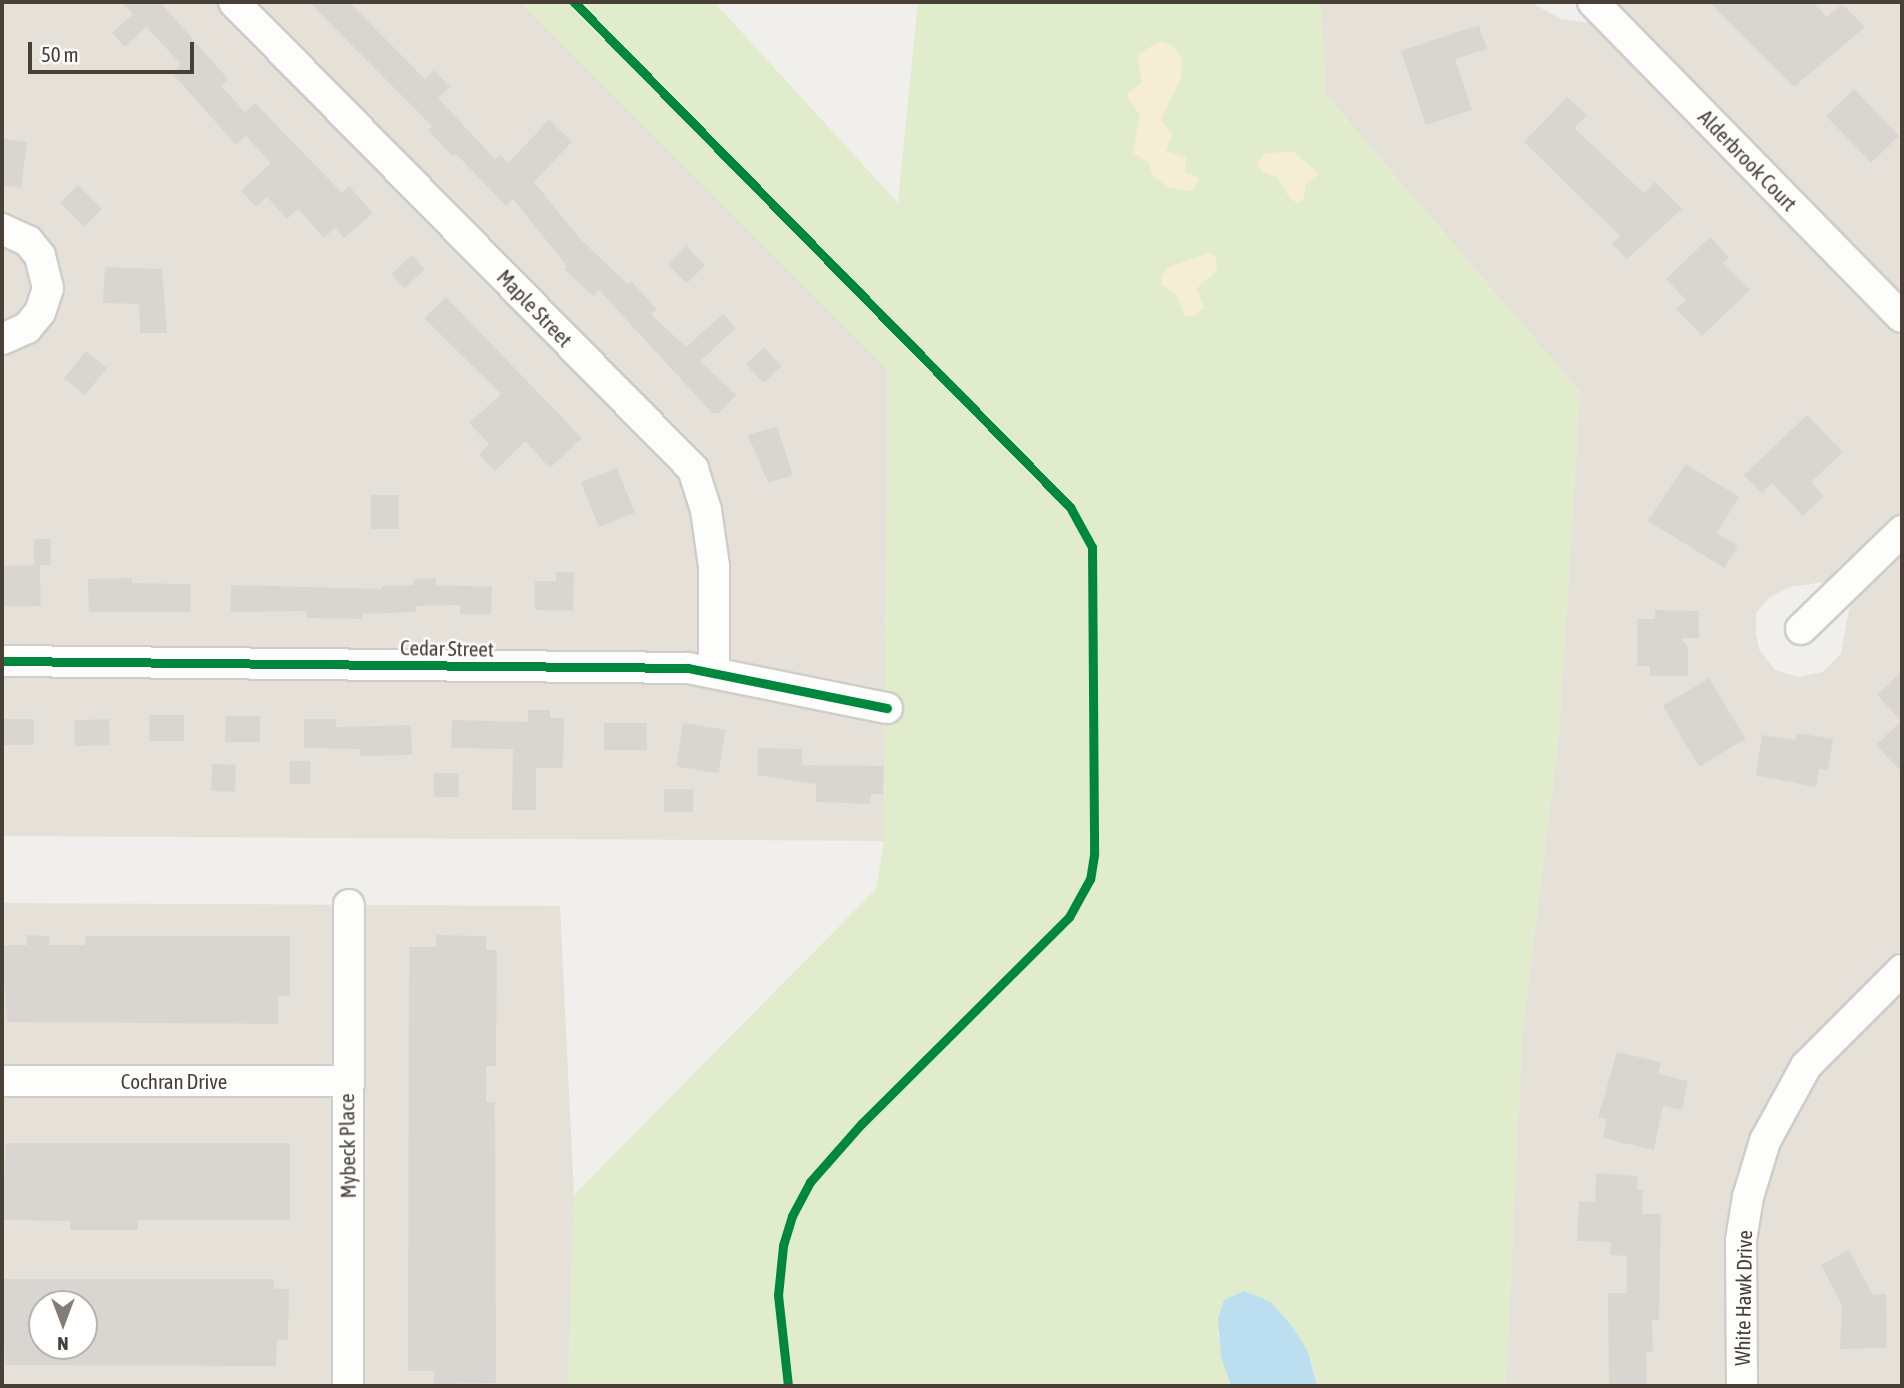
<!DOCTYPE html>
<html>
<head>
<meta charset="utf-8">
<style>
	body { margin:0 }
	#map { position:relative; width:1904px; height:1388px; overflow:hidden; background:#f1efeb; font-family:"Asap Condensed",sans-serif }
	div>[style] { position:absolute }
	.residential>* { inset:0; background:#e6e1d8 }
	.green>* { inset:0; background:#e0eccb }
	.sand>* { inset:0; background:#f5edd6 }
	.water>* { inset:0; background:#bbdef0 }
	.building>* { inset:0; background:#d9d6d2; transform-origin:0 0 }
	.roads { filter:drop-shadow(2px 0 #cfcdc9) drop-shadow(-2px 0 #cfcdc9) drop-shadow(0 2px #cfcdc9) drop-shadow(0 -2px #cfcdc9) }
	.minor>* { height:30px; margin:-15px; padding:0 15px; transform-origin:15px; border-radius:15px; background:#fdfdfc }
	.cycleway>* { height:9px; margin:-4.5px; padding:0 4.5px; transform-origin:4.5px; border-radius:4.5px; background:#00873e }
	span { translate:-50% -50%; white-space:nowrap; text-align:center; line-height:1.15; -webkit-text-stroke:5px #fff; paint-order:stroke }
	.street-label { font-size:21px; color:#484037 }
	.frame { position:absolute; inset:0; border:4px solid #484037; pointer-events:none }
	.north { position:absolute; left:28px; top:1290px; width:70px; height:70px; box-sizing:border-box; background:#fff; border:2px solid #b6b3af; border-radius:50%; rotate:180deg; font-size:19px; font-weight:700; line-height:28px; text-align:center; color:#484037 }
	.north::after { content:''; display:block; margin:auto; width:24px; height:32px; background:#837d76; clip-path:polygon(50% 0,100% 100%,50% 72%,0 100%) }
	.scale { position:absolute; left:28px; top:42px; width:166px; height:32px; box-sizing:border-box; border:4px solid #484037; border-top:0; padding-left:9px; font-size:21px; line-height:24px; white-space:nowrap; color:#484037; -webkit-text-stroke:5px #fff; paint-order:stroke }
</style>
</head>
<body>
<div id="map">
	<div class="residential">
		<div style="clip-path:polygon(2px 2px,521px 2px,887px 369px,884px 841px,2px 836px)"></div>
		<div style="clip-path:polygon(1321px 2px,1530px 2px,1561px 19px,1592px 23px,1902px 339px,1902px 511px,1830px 581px,1790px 587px,1769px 598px,1756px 613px,1756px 633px,1759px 649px,1775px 670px,1798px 677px,1823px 672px,1841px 653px,1850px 605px,1902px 553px,1902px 948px,1793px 1057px,1749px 1140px,1727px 1229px,1727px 1386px,1506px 1386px,1522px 1035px,1559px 735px,1580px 392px,1326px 95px)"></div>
		<div style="clip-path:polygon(1614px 2px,1902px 2px,1902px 297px,1616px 6px)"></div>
		<div style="clip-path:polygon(evenodd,2px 903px,560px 906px,574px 1195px,568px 1386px,2px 1386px,2px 903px,42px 1304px,84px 1304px,84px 1346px,42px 1346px,42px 1304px)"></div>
		<div style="clip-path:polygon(1902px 989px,1902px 1386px,1757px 1386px,1753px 1266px,1773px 1156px,1813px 1080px)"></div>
	</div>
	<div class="green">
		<div style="clip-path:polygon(521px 2px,714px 2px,898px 203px,918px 2px,1321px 2px,1326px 95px,1580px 392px,1559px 735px,1522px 1035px,1506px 1386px,1317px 1386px,1308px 1352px,1292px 1326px,1217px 1331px,1231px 1386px,568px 1386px,574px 1195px,876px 889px,884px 841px,887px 369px)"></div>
	</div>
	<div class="sand">
		<div style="clip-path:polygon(1159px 41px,1173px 45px,1182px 60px,1181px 79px,1161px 120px,1173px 134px,1166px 151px,1186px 157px,1185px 172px,1200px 178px,1192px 191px,1169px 188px,1153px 176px,1148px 162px,1133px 153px,1140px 115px,1126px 95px,1142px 82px,1137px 56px)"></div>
		<div style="clip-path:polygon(1294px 152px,1319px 174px,1306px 184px,1304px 198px,1298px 203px,1290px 199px,1277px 177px,1262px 172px,1257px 163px,1266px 153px)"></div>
		<div style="clip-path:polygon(1209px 253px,1216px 256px,1217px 271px,1197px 288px,1204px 308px,1193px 317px,1184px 315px,1177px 295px,1161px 284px,1162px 275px,1168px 267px)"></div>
	</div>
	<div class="water">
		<div style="clip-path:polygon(1244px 1291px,1271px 1302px,1292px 1326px,1308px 1352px,1317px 1386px,1231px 1386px,1221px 1356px,1218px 1320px,1224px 1300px)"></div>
	</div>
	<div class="building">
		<div style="clip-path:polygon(121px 2px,160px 2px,228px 79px,221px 86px,245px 112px,255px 103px,342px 193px,349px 186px,373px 213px,344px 238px,335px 228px,324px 238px,298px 209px,287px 219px,267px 197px,256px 207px,241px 191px,271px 163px,246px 136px,236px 145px,172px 73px,181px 64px,146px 27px,125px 47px,112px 33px,133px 14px)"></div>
		<div style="clip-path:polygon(309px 2px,349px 2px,425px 79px,434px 70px,450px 87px,438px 98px,495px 159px,500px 155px,508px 163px,549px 120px,572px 142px,534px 182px,582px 241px,628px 284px,631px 281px,657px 309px,651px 314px,686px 347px,723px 314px,736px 328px,700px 361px,736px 395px,719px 413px,712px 413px,599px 290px,593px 296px,564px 269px,567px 266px,513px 199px,506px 206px,456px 154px,453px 157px,428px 130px,432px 126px)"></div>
		<div style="clip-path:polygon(1709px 2px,1813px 2px,1827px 17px,1842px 4px,1865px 27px,1794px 87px)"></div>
		<div style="clip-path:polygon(1479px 25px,1487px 49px,1455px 59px,1472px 110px,1426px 125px,1401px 51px)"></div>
		<div style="left:1854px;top:89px;width:65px;height:39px;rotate:46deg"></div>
		<div style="clip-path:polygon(1567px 97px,1587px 115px,1574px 128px,1644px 193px,1655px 182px,1682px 209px,1627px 259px,1612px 244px,1620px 236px,1524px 142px)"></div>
		<div style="clip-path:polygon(2px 138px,27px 142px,21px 188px,2px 185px)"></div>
		<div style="left:78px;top:185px;width:34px;height:25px;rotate:45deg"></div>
		<div style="clip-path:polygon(1710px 237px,1729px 257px,1723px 263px,1750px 290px,1702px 336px,1676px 309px,1686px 300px,1666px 279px)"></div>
		<div style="left:686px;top:246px;width:27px;height:26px;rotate:45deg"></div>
		<div style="left:412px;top:255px;width:19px;height:28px;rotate:47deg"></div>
		<div style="clip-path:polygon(105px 267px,162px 269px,167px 333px,140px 333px,139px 304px,103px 303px)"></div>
		<div style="clip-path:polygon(446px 297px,582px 438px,550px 468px,525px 441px,495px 471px,479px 455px,489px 444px,469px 423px,501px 394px,424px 318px)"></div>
		<div style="left:764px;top:347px;width:26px;height:25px;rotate:47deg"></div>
		<div style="left:86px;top:351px;width:27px;height:35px;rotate:39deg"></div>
		<div style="clip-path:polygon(1807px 415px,1843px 452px,1811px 482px,1824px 496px,1803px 516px,1772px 483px,1762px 493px,1744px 475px)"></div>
		<div style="clip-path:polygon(777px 426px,793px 475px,768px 483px,748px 435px)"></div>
		<div style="clip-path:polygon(1686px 464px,1739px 497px,1717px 533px,1738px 546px,1724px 568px,1648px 521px)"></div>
		<div style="left:617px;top:468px;width:48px;height:39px;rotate:68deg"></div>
		<div style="left:371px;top:495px;width:28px;height:34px"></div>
		<div style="left:34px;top:539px;width:17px;height:26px"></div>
		<div style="left:40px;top:565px;width:41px;height:38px;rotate:89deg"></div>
		<div style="clip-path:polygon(556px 572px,574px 572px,573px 611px,535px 610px,535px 581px,556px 581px)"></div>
		<div style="clip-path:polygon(132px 578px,132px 583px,191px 584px,191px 612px,89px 612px,88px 579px)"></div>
		<div style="clip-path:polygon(436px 578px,436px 585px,492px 587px,491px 615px,460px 614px,460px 605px,416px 606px,416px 612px,362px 614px,362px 619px,306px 618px,306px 611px,231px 612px,231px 585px,382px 589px,382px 586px,414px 585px,414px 579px)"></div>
		<div style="clip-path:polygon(1655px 610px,1699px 611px,1699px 638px,1681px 638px,1688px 648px,1688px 676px,1650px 676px,1650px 666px,1637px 666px,1637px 619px,1655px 619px)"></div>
		<div style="clip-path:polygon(1902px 671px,1902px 772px,1876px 745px,1901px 721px,1877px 695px)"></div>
		<div style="left:1709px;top:678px;width:71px;height:54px;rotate:59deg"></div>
		<div style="clip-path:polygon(528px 710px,550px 710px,550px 718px,564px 718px,563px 768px,536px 768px,536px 810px,512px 810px,513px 749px,451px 748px,452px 720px,528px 722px)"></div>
		<div style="left:149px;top:715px;width:35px;height:26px"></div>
		<div style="left:225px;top:716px;width:35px;height:26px"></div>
		<div style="left:2px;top:719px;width:32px;height:26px"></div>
		<div style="left:109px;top:719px;width:26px;height:35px;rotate:88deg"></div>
		<div style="clip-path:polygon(304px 719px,336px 719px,336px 727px,411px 725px,412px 755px,360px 756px,360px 749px,304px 748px)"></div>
		<div style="left:604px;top:723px;width:43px;height:27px"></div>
		<div style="left:683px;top:723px;width:43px;height:44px;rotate:9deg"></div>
		<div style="clip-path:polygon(1797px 733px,1833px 739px,1828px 770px,1819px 769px,1816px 787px,1756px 775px,1762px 735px,1796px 740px)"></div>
		<div style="clip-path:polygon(758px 748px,802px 749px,802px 765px,884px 766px,883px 794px,871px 794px,870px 804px,816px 802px,816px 784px,757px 775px)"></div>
		<div style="left:290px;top:761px;width:20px;height:23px"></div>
		<div style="left:212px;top:764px;width:24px;height:27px;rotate:2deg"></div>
		<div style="left:434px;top:773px;width:25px;height:24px"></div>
		<div style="left:664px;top:789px;width:29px;height:23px"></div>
		<div style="clip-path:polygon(27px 935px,49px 936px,49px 945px,85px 945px,85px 936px,290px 936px,290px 996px,278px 996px,278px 1024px,7px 1022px,2px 945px,27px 945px)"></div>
		<div style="clip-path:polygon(436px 935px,486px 936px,486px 950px,497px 950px,496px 1066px,486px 1066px,486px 1102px,495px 1102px,496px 1383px,434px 1384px,434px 1371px,408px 1371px,409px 947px,436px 947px)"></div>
		<div style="clip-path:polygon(1617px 1052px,1661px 1062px,1658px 1074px,1688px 1081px,1682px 1110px,1663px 1106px,1654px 1150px,1603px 1138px,1607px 1119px,1598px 1117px)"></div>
		<div style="clip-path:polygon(6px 1143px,290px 1143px,290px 1220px,138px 1220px,138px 1230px,70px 1230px,70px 1221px,2px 1220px)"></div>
		<div style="clip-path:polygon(1596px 1173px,1638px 1176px,1637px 1190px,1643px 1190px,1642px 1214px,1661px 1214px,1659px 1320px,1652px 1320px,1653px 1352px,1646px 1352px,1647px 1386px,1609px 1386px,1608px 1293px,1627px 1293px,1627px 1256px,1610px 1255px,1611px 1242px,1577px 1241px,1579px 1201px,1595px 1202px)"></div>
		<div style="clip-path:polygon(1849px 1250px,1873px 1295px,1886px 1294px,1887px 1348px,1840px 1349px,1842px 1305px,1821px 1265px)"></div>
		<div style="clip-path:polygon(evenodd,2px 1279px,274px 1279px,274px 1289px,289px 1289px,288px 1340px,277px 1340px,276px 1366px,5px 1365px,2px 1279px,42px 1304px,84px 1304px,84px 1346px,42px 1346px,42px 1304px)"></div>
	</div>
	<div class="roads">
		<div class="minor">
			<div style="left:234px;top:2px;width:655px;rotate:45.49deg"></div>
			<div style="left:693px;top:469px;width:43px;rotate:72.4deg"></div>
			<div style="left:706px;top:510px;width:57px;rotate:81.9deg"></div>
			<div style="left:714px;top:566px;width:104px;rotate:90deg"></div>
			<div style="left:1593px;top:2px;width:441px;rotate:45.6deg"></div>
			<div style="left:2px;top:229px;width:29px;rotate:25deg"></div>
			<div style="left:28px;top:241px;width:19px;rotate:51deg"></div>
			<div style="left:40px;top:256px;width:33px;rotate:76deg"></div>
			<div style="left:48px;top:288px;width:25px;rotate:108deg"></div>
			<div style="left:40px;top:312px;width:21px;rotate:129deg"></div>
			<div style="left:27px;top:328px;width:27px;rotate:156deg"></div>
			<div style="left:1801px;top:629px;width:141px;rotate:-44.1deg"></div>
			<div style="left:2px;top:661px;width:686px;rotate:0.58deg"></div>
			<div style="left:688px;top:668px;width:203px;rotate:11.4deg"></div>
			<div style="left:2px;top:1081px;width:344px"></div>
			<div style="left:348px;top:1386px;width:481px;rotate:-89.9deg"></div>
			<div style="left:1742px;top:1386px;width:146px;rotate:-90.4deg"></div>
			<div style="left:1741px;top:1240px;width:44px;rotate:-80.8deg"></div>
			<div style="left:1748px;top:1197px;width:59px;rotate:-73.1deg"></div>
			<div style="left:1765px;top:1141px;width:85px;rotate:-61.3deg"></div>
			<div style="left:1806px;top:1066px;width:136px;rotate:-45deg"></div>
		</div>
	</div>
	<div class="cycleway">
		<div style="left:574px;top:2px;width:708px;rotate:45.52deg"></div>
		<div style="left:1070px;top:507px;width:46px;rotate:61.2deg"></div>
		<div style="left:1092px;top:547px;width:308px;rotate:89.6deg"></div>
		<div style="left:1094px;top:855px;width:24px;rotate:99deg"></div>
		<div style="left:1090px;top:879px;width:43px;rotate:118.9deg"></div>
		<div style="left:1069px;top:917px;width:292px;rotate:135.1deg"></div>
		<div style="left:862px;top:1123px;width:79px;rotate:131.4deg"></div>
		<div style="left:810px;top:1182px;width:38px;rotate:118deg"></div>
		<div style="left:792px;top:1216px;width:31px;rotate:107deg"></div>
		<div style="left:783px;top:1246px;width:49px;rotate:95.8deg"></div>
		<div style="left:778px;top:1295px;width:92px;rotate:83.7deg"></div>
		<div style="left:2px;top:661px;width:686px;rotate:0.58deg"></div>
		<div style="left:688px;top:668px;width:203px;rotate:11.4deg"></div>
	</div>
	<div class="street-label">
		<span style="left:1748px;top:160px;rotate:46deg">Alderbrook Court</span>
		<span style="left:535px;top:308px;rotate:46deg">Maple Street</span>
		<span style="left:447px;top:648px;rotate:1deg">Cedar Street</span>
		<span style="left:174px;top:1081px">Cochran Drive</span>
		<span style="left:347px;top:1146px;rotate:-91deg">Mybeck Place</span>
		<span style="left:1743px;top:1298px;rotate:-89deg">White Hawk Drive</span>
	</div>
	<div class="frame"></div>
	<div class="north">N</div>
	<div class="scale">50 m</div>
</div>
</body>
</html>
